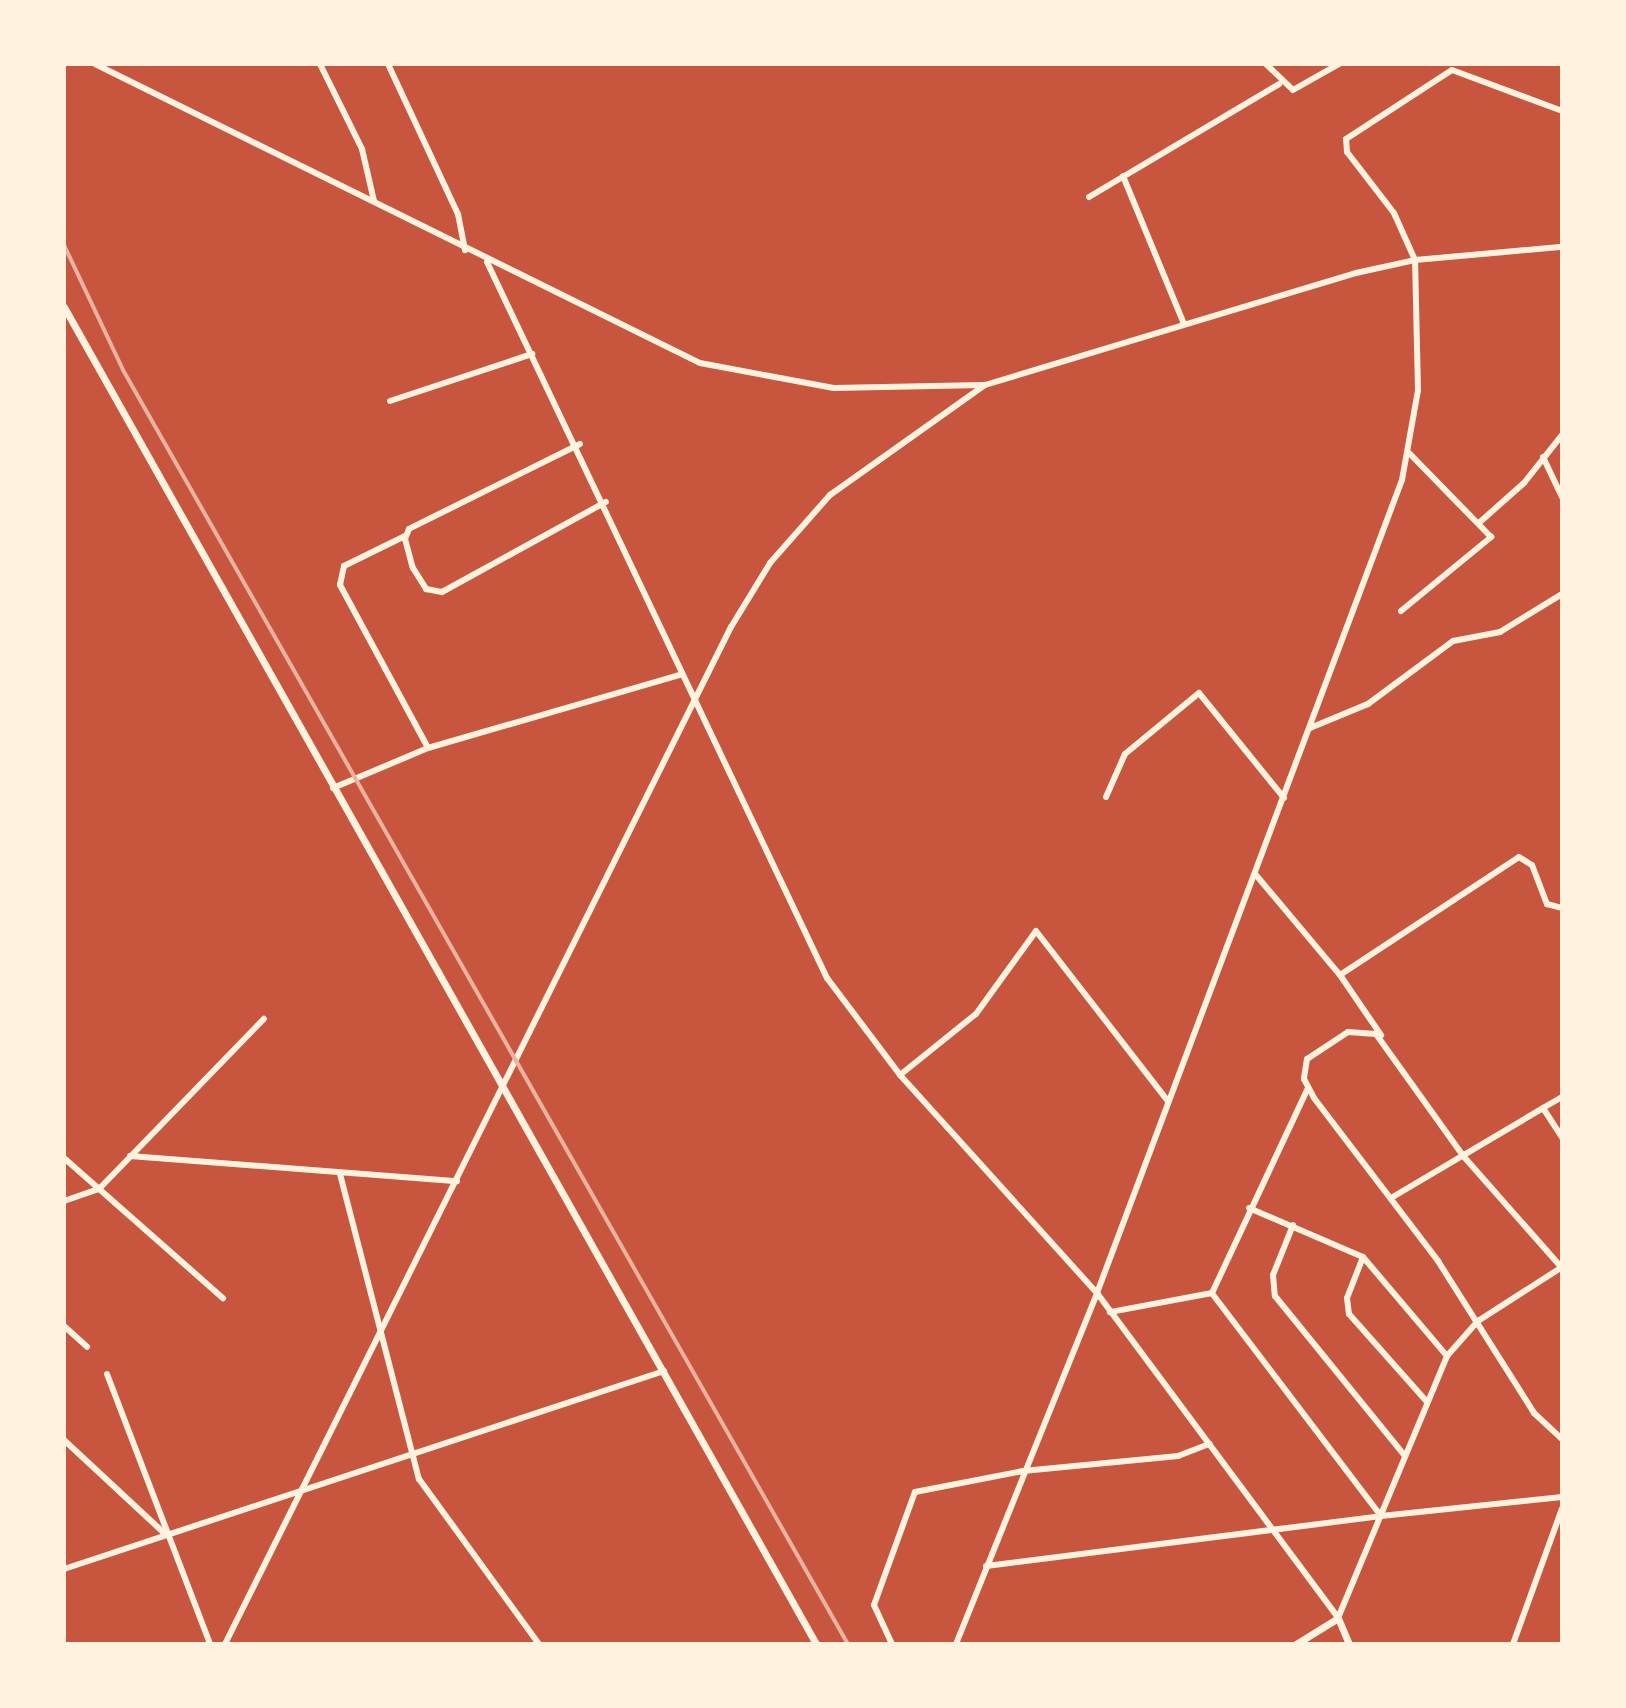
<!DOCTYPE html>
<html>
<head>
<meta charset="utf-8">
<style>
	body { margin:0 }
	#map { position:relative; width:1626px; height:1708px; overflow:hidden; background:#c8553d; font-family:Inter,sans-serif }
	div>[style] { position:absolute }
	.minor>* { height:6px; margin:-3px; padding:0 3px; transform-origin:3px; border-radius:3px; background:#fff3e0 }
	.tertiary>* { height:7px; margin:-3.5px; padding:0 3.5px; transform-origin:3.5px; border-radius:3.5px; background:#fff3e0 }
	.rail>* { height:4px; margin:-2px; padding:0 2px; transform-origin:2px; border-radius:2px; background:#e9b49f }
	span { translate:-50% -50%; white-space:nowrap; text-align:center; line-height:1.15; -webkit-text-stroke:7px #fff3e0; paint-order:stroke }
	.frame { position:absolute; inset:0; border:66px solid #fff3e0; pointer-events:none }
</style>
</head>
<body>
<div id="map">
	<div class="minor">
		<div style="left:95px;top:64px;width:675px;rotate:26.3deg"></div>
		<div style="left:700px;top:363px;width:136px;rotate:10.6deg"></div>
		<div style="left:834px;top:388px;width:149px;rotate:-1.2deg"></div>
		<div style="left:320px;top:64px;width:95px;rotate:63.7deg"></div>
		<div style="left:362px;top:149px;width:53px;rotate:77deg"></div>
		<div style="left:388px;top:64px;width:166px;rotate:65deg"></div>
		<div style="left:458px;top:214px;width:37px;rotate:79deg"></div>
		<div style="left:1266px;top:64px;width:37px;rotate:44deg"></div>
		<div style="left:1293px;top:90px;width:53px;rotate:-29.5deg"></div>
		<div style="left:1123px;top:176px;width:160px;rotate:67.6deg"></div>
		<div style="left:1089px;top:197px;width:221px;rotate:-30.7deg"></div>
		<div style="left:487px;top:262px;width:793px;rotate:64.6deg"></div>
		<div style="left:827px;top:978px;width:121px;rotate:53deg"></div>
		<div style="left:900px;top:1075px;width:294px;rotate:47.9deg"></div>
		<div style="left:1097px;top:1293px;width:405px;rotate:53.4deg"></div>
		<div style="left:1338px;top:1618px;width:284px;rotate:-67.4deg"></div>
		<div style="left:1447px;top:1356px;width:47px;rotate:-48.5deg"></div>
		<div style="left:1478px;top:1321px;width:100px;rotate:-32.7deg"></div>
		<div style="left:390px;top:401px;width:150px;rotate:-18.3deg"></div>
		<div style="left:580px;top:444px;width:191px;rotate:153.6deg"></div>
		<div style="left:409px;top:529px;width:11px;rotate:112deg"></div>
		<div style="left:405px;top:539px;width:30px;rotate:75deg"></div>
		<div style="left:413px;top:568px;width:25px;rotate:58deg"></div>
		<div style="left:426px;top:589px;width:16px;rotate:11deg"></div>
		<div style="left:442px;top:592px;width:187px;rotate:-28.8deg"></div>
		<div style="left:1543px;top:457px;width:44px;rotate:64.6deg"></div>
		<div style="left:1480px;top:522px;width:59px;rotate:-41.6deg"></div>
		<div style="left:1524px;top:483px;width:61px;rotate:-51.6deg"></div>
		<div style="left:405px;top:536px;width:68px;rotate:153.8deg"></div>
		<div style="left:344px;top:566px;width:19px;rotate:102deg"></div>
		<div style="left:340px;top:585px;width:185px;rotate:61.6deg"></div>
		<div style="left:1401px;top:611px;width:117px;rotate:-39.4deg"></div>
		<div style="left:1491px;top:537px;width:117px;rotate:-134.3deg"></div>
		<div style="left:1310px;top:728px;width:63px;rotate:-22.5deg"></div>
		<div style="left:1368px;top:704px;width:106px;rotate:-36.5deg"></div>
		<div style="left:1453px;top:641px;width:48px;rotate:-10.8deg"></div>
		<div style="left:1500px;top:632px;width:73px;rotate:-31.5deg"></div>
		<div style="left:333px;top:788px;width:103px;rotate:-22.8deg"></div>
		<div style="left:428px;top:748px;width:265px;rotate:-16.2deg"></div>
		<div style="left:1106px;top:797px;width:47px;rotate:-66.2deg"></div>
		<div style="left:1125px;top:754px;width:96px;rotate:-39.5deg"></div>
		<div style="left:1199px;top:693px;width:135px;rotate:51deg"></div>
		<div style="left:1256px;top:875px;width:131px;rotate:50deg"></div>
		<div style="left:1340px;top:975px;width:214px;rotate:-33.4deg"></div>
		<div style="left:1519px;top:857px;width:15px;rotate:32deg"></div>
		<div style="left:1532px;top:865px;width:42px;rotate:69deg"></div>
		<div style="left:1547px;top:904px;width:16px;rotate:15deg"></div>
		<div style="left:1340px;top:975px;width:73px;rotate:55.7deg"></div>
		<div style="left:900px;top:1075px;width:97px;rotate:-38.8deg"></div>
		<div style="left:976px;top:1014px;width:102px;rotate:-54.1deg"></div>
		<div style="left:1036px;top:931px;width:214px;rotate:52.2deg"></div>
		<div style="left:1562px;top:1097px;width:22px;rotate:150deg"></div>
		<div style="left:1543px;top:1108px;width:35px;rotate:57deg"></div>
		<div style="left:130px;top:1156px;width:328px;rotate:4.4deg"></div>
		<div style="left:64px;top:1158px;width:212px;rotate:41.4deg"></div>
		<div style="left:340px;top:1174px;width:315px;rotate:75.5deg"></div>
		<div style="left:419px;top:1479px;width:204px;rotate:54deg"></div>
		<div style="left:1391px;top:1198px;width:177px;rotate:-30.6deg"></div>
		<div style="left:64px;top:1201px;width:37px;rotate:-19deg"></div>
		<div style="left:99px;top:1189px;width:237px;rotate:-45.9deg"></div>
		<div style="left:1249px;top:1208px;width:124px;rotate:23.3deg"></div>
		<div style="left:1363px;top:1257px;width:130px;rotate:49.7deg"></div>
		<div style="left:1293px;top:1225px;width:54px;rotate:111.8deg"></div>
		<div style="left:1273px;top:1275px;width:21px;rotate:85deg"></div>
		<div style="left:1275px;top:1296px;width:206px;rotate:50.9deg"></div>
		<div style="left:1363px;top:1257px;width:44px;rotate:111.3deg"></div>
		<div style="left:1347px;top:1298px;width:16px;rotate:83deg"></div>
		<div style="left:1349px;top:1314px;width:118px;rotate:48.4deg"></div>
		<div style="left:1562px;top:1268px;width:148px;rotate:-131.4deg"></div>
		<div style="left:1464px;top:1157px;width:151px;rotate:-125.6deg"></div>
		<div style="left:1376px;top:1034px;width:28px;rotate:-176deg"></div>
		<div style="left:1348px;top:1032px;width:49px;rotate:146.6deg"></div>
		<div style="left:1307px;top:1059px;width:20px;rotate:99deg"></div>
		<div style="left:1304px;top:1079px;width:21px;rotate:62deg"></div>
		<div style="left:1314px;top:1098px;width:205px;rotate:52.7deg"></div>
		<div style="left:1438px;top:1261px;width:180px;rotate:57.7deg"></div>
		<div style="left:1534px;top:1413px;width:38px;rotate:43deg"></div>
		<div style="left:1212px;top:1293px;width:226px;rotate:-64.9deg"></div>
		<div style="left:64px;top:1326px;width:31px;rotate:42deg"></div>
		<div style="left:107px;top:1374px;width:289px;rotate:69.1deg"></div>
		<div style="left:64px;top:1440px;width:137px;rotate:42.9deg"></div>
		<div style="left:1381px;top:1516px;width:182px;rotate:-6deg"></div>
		<div style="left:986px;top:1566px;width:398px;rotate:-7.2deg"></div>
		<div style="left:1381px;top:1516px;width:280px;rotate:-127.2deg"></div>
		<div style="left:1212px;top:1293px;width:104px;rotate:169.4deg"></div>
		<div style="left:64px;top:1569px;width:632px;rotate:-18.26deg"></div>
		<div style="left:225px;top:1644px;width:1136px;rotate:-63.55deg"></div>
		<div style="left:731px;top:627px;width:75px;rotate:-58.6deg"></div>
		<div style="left:770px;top:563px;width:91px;rotate:-48.6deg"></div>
		<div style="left:830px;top:495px;width:190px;rotate:-35.4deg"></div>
		<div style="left:985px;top:385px;width:388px;rotate:-16.8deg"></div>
		<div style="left:1356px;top:273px;width:60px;rotate:-12.4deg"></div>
		<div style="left:1415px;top:260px;width:148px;rotate:-5.1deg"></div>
		<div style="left:892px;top:1644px;width:43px;rotate:-114.8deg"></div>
		<div style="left:874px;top:1605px;width:120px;rotate:-70.1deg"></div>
		<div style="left:915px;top:1492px;width:110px;rotate:-11deg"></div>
		<div style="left:1023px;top:1471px;width:156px;rotate:-5.5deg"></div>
		<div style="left:1178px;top:1456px;width:34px;rotate:-21deg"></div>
		<div style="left:956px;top:1644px;width:378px;rotate:-68.1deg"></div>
		<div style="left:1097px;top:1293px;width:868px;rotate:-69.44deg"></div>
		<div style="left:1402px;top:480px;width:91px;rotate:-79.9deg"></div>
		<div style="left:1418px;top:390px;width:130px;rotate:-91.3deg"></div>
		<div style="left:1415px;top:260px;width:51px;rotate:-114.1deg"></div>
		<div style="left:1394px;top:213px;width:77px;rotate:-127.6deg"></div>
		<div style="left:1347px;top:152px;width:13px;rotate:-94deg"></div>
		<div style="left:1346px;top:139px;width:126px;rotate:-33.1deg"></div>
		<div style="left:1452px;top:70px;width:117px;rotate:20.4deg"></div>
		<div style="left:1513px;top:1644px;width:144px;rotate:-70.1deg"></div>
	</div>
	<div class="tertiary">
		<div style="left:64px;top:307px;width:1534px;rotate:60.64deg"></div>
		<div style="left:1296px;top:1644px;width:49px;rotate:-31.8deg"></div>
		<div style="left:1338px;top:1618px;width:28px;rotate:67deg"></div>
	</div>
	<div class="rail">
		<div style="left:64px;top:245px;width:138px;rotate:64.7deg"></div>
		<div style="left:123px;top:370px;width:1466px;rotate:60.36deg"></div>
	</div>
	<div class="frame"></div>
</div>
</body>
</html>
